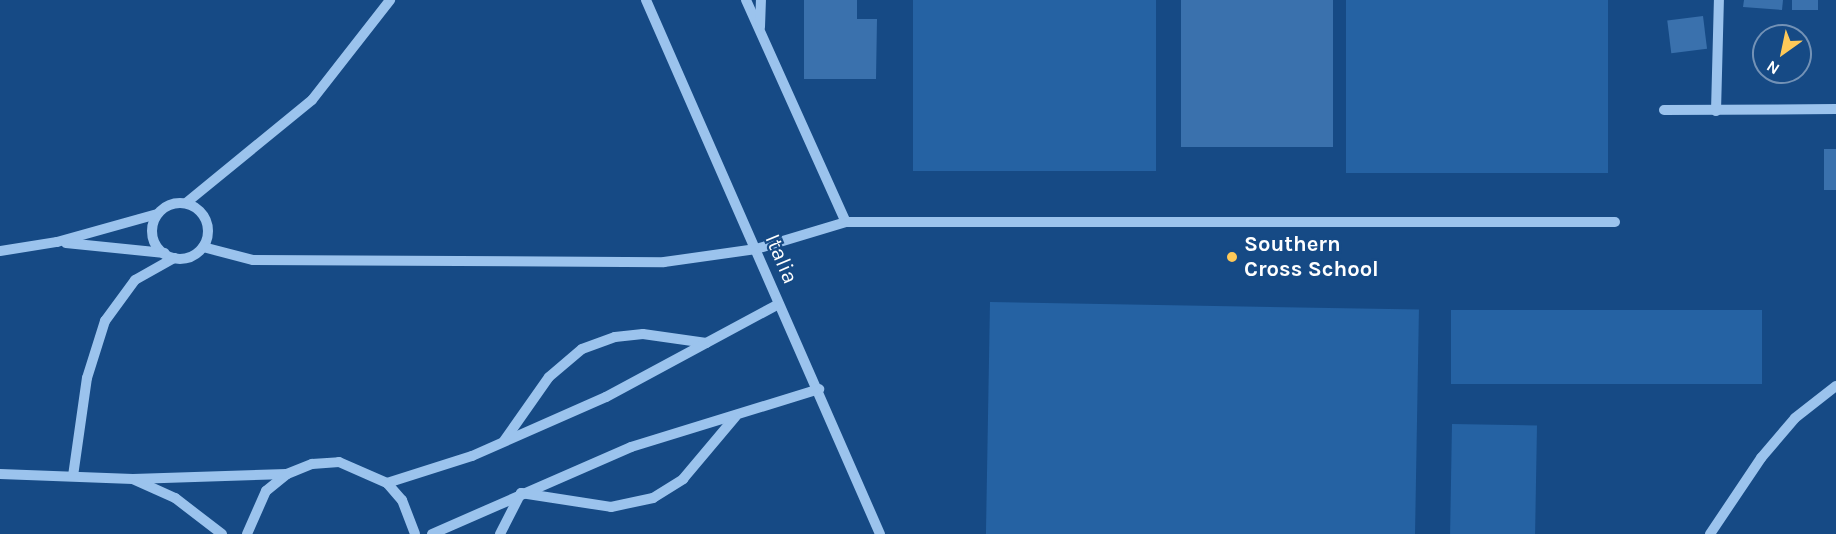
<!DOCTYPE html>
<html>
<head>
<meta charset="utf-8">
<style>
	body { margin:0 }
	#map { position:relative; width:1836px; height:534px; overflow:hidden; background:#164a85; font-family:Karla,sans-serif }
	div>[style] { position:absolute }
	.green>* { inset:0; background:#2562a3; transform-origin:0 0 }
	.building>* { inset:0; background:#3a71ad; transform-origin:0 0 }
	.minor>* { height:10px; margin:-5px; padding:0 5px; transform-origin:5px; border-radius:5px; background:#9bc3ed }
	.minor>.ring { margin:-5px; padding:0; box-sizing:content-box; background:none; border:10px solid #9bc3ed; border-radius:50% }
	.dots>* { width:16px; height:16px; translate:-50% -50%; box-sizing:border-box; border:3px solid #164a85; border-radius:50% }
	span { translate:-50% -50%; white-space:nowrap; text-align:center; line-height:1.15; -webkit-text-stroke:4.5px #164a85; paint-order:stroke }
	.poi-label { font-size:22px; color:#fff; font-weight:700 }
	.left { translate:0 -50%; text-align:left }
	.street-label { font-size:22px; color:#fff }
	.north { position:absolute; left:1752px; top:24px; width:60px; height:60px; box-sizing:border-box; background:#164a85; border:2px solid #7392b6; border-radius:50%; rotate:213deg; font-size:16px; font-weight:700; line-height:24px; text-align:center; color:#fff }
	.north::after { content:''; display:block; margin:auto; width:21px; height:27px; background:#ffc958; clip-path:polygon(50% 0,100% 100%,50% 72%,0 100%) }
</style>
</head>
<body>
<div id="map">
	<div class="green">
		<div style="left:913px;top:0;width:243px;height:171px"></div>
		<div style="left:1346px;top:0;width:262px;height:173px"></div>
		<div style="left:990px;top:302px;width:429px;height:232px;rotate:1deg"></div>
		<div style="left:1451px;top:310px;width:311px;height:74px"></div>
		<div style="left:1452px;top:424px;width:85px;height:110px;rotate:1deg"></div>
	</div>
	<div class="building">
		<div style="clip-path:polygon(804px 0,857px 0,857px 19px,877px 19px,876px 79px,804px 79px)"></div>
		<div style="left:1181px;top:0;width:152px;height:147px"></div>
		<div style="clip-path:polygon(1744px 0,1783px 0,1782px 10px,1743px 7px)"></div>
		<div style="left:1792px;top:0;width:26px;height:10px"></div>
		<div style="left:1703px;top:16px;width:33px;height:36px;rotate:83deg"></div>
		<div style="left:1824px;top:149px;width:12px;height:41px"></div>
	</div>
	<div class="minor">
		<div style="left:646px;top:0;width:583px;rotate:66.34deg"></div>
		<div style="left:746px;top:0;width:243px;rotate:65.8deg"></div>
		<div style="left:760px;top:27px;width:27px;rotate:-88deg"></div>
		<div style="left:1664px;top:110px;width:172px;rotate:-0.3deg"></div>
		<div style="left:1716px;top:111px;width:111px;rotate:-88.5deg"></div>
		<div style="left:186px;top:203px;width:163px;rotate:-39.3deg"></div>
		<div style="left:312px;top:100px;width:127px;rotate:-52deg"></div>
		<div class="ring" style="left:152px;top:203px;width:46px;height:46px"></div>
		<div style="left:66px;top:243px;width:99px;rotate:5.8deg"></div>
		<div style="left:203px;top:247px;width:52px;rotate:14.6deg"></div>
		<div style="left:253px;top:260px;width:411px;rotate:0.3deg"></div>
		<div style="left:664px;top:262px;width:93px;rotate:-8deg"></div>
		<div style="left:756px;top:249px;width:94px;rotate:-16.7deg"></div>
		<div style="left:846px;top:222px;width:769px"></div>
		<div style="left:0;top:251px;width:58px;rotate:-9deg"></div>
		<div style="left:57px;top:242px;width:104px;rotate:-15.6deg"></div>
		<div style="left:504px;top:441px;width:78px;rotate:-54.9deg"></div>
		<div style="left:549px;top:377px;width:43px;rotate:-40.3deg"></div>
		<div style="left:582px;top:349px;width:35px;rotate:-20deg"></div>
		<div style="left:615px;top:337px;width:28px;rotate:-6deg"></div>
		<div style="left:643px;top:334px;width:64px;rotate:8.1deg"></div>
		<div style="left:0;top:474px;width:133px;rotate:2.2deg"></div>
		<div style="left:73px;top:476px;width:99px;rotate:-81.9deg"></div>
		<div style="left:87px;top:378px;width:60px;rotate:-72.5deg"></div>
		<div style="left:105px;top:321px;width:51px;rotate:-53.8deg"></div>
		<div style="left:135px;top:280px;width:45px;rotate:-29.4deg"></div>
		<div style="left:387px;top:483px;width:89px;rotate:-17.6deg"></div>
		<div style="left:472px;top:456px;width:146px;rotate:-23.8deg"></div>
		<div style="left:606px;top:397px;width:196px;rotate:-28.3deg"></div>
		<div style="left:222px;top:534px;width:59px;rotate:-142.5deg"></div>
		<div style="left:175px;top:498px;width:46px;rotate:-155.7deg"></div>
		<div style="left:133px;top:479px;width:154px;rotate:-1.9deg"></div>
		<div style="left:247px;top:534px;width:47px;rotate:-66.2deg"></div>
		<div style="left:266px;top:491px;width:27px;rotate:-39deg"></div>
		<div style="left:287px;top:474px;width:27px;rotate:-22deg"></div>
		<div style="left:312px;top:464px;width:27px;rotate:-4deg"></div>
		<div style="left:339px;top:462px;width:52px;rotate:23.6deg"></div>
		<div style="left:387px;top:483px;width:23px;rotate:49deg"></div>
		<div style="left:402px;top:500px;width:36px;rotate:69deg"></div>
		<div style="left:432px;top:534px;width:217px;rotate:-23.6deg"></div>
		<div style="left:631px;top:447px;width:197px;rotate:-17.1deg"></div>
		<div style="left:500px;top:534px;width:46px;rotate:-62.9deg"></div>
		<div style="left:521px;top:493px;width:91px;rotate:8.8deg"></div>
		<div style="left:611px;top:507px;width:43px;rotate:-12.1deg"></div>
		<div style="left:653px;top:498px;width:36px;rotate:-32deg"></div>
		<div style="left:683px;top:479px;width:82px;rotate:-49.9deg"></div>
		<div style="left:1710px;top:534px;width:92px;rotate:-56.1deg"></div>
		<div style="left:1761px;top:458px;width:52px;rotate:-49.6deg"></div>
		<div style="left:1795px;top:418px;width:52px;rotate:-38deg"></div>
	</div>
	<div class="dots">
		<div style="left:1232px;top:257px;background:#ffc958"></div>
	</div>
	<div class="poi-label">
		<span class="left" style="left:1244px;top:257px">Southern<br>Cross School</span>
	</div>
	<div class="street-label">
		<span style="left:781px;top:259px;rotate:67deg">Italia</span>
	</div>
	<div class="north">N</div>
</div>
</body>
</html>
